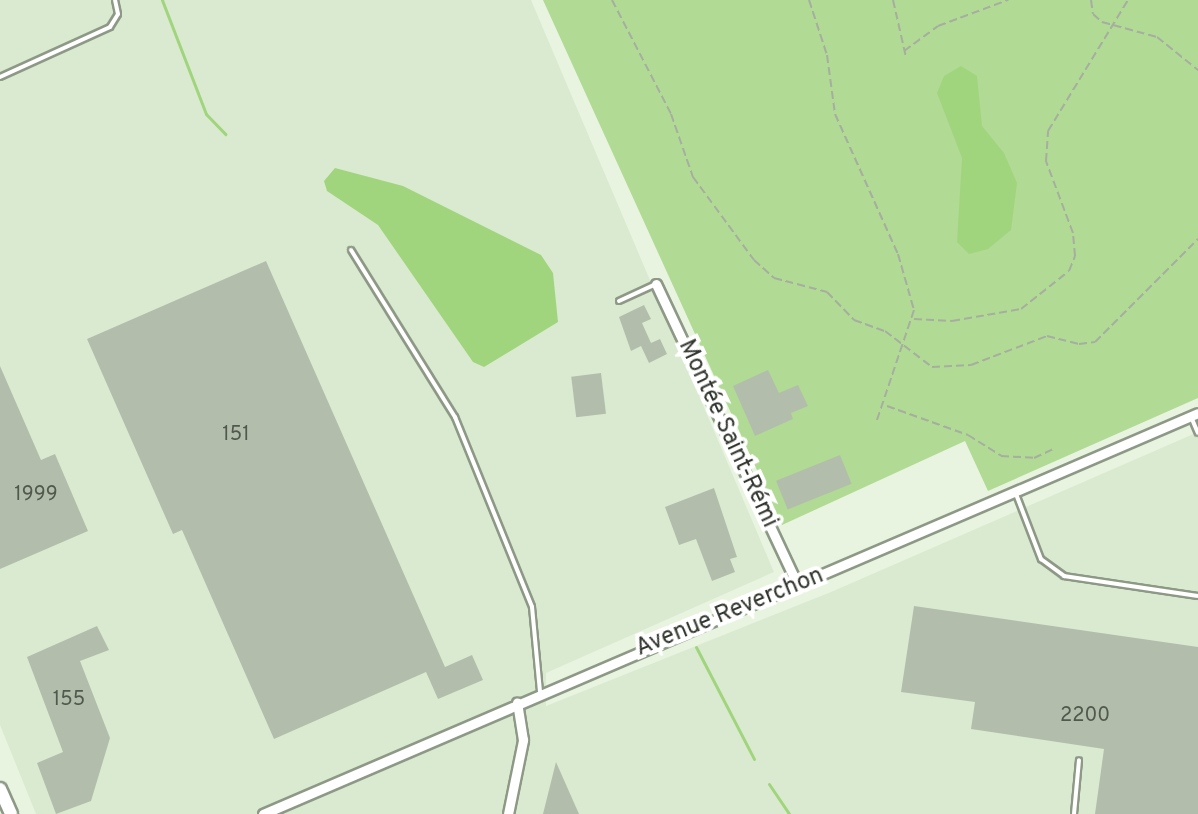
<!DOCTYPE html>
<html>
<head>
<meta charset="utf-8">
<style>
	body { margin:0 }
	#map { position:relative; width:1198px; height:814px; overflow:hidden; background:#e8f4e0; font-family:Overpass,sans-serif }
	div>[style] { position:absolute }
	.built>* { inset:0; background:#daead0 }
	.green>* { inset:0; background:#b1da95 }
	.water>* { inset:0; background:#a1d57d }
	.stream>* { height:3px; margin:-1.5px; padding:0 1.5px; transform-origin:1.5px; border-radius:1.5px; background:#a1d57d }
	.building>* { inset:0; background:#b2beab; transform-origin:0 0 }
	.path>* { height:2px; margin-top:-1px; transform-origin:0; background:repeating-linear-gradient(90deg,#a5ae9f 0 8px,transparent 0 12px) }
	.roads { filter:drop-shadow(2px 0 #8d9986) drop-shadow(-2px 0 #8d9986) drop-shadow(0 2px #8d9986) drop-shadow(0 -2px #8d9986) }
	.service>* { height:4px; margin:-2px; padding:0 2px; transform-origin:2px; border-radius:2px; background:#fff }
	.minor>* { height:9px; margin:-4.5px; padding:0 4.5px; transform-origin:4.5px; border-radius:4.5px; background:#fff }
	.secondary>* { height:12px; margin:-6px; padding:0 6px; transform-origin:6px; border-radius:6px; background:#fff }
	span { translate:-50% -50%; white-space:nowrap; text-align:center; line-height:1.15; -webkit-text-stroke:8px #fff; paint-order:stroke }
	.number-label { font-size:20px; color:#51584d }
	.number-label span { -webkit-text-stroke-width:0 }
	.street-label { font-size:24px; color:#31362e }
</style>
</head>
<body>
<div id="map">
	<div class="built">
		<div style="clip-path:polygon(0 0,531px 0,774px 572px,546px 673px,546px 706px,831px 592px,1198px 432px,1198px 814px,36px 814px,0 725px)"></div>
	</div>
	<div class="green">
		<div style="clip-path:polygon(543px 0,1198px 0,1198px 398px,988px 491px,965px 441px,782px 525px)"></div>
	</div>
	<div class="water">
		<div style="clip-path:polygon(961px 66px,977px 76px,982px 126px,1004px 153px,1017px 183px,1011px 230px,988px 249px,969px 254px,957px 242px,962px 158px,937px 93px,944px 76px)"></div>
		<div style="clip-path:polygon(335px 168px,403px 186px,541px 255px,553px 273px,558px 322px,484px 367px,473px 362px,378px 225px,327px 191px,324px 181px)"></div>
	</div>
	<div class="stream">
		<div style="left:162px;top:0;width:122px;rotate:68.9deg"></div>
		<div style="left:206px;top:114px;width:28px;rotate:46deg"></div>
		<div style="left:696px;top:647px;width:126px;rotate:62.6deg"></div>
		<div style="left:769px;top:784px;width:36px;rotate:56deg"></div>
	</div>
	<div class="building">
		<div style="clip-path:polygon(266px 261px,445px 667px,472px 655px,483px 680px,438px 699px,426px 672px,274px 739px,182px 530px,173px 534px,87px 339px)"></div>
		<div style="clip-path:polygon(644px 305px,651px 319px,642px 323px,651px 343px,660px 339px,667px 354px,649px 363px,641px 346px,631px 351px,619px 317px)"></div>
		<div style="clip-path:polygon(0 366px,41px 460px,55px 454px,88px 531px,0 569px)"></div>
		<div style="clip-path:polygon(768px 370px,779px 393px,798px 385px,808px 406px,791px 413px,793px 419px,755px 436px,733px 386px)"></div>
		<div style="left:601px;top:373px;width:41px;height:30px;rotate:83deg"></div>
		<div style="left:840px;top:455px;width:31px;height:69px;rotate:68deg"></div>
		<div style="clip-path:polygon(714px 488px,737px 557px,730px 559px,735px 572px,712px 581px,696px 539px,679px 545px,665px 507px)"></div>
		<div style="clip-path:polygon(914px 606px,1198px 647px,1198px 814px,1095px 814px,1104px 749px,971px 729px,975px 702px,901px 692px)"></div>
		<div style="clip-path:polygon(97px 626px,109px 650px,80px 661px,110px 738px,91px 801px,56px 814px,37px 763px,63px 752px,27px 657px)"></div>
		<div style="clip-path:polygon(556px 762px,579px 814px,543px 814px)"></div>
	</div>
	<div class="path">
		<div style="left:612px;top:0;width:128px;rotate:62.6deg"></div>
		<div style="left:671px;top:114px;width:67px;rotate:70.8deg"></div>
		<div style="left:693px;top:177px;width:103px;rotate:53.7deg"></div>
		<div style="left:754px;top:260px;width:27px;rotate:42deg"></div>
		<div style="left:774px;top:278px;width:55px;rotate:14.8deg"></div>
		<div style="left:827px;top:292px;width:39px;rotate:46deg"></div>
		<div style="left:854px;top:320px;width:33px;rotate:20deg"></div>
		<div style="left:885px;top:331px;width:59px;rotate:37.5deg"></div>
		<div style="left:932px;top:367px;width:39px;rotate:-3deg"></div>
		<div style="left:971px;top:365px;width:81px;rotate:-20.9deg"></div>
		<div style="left:1047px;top:336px;width:33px;rotate:14deg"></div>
		<div style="left:1079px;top:344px;width:16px;rotate:-7deg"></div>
		<div style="left:1095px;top:342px;width:146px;rotate:-45deg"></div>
		<div style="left:809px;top:0;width:58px;rotate:71.9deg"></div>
		<div style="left:827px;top:55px;width:60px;rotate:82.3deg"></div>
		<div style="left:835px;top:114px;width:154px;rotate:65.8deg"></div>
		<div style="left:898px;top:254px;width:58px;rotate:74.1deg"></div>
		<div style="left:914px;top:310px;width:119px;rotate:108.6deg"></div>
		<div style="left:893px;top:0;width:58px;rotate:77.2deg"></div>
		<div style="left:1091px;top:0;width:14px;rotate:82deg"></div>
		<div style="left:1093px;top:14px;width:12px;rotate:42deg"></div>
		<div style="left:1102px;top:22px;width:57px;rotate:15.3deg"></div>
		<div style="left:1157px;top:37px;width:53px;rotate:38.8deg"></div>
		<div style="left:904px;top:51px;width:42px;rotate:-36.3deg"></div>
		<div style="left:938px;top:26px;width:75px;rotate:-20.4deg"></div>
		<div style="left:914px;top:319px;width:38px;rotate:3deg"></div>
		<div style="left:952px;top:321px;width:70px;rotate:-9.9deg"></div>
		<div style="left:1021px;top:309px;width:61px;rotate:-38.4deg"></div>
		<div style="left:1069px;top:271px;width:16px;rotate:-68deg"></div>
		<div style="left:1075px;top:256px;width:23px;rotate:-95deg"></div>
		<div style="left:1073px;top:233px;width:77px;rotate:-110.6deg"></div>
		<div style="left:1046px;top:161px;width:30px;rotate:-86deg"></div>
		<div style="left:1048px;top:131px;width:153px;rotate:-58.6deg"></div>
		<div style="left:887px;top:406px;width:86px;rotate:19.7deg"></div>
		<div style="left:968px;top:435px;width:39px;rotate:32deg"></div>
		<div style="left:1001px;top:456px;width:33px;rotate:3deg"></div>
		<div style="left:1034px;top:458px;width:21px;rotate:-25deg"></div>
	</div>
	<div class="roads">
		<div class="service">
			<div style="left:0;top:77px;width:121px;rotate:-24.4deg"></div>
			<div style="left:110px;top:27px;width:15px;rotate:-58deg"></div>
			<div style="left:118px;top:14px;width:14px;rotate:-102deg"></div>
			<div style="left:351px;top:250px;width:197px;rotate:58.1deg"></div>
			<div style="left:455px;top:417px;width:205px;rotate:67.9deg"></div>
			<div style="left:532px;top:607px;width:85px;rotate:84.6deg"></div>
			<div style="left:619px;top:301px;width:41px;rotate:-24.7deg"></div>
			<div style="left:1192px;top:419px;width:15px;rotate:67deg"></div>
			<div style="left:1016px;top:494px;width:70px;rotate:69deg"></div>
			<div style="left:1041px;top:559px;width:29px;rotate:36deg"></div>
			<div style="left:1064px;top:576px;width:135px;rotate:8.5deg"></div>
			<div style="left:1074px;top:814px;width:54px;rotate:-84.7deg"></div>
		</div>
		<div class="minor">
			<div style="left:656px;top:284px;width:331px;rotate:64.8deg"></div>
			<div style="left:263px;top:814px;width:1017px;rotate:-23.21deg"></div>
			<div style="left:508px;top:814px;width:76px;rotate:-78.5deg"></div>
			<div style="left:523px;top:740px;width:38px;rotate:-99deg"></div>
		</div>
		<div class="secondary">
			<div style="left:0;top:789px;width:27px;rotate:66deg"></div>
		</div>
	</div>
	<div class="number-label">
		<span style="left:236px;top:435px">151</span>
		<span style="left:36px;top:495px">1999</span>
		<span style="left:69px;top:700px">155</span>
		<span style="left:1085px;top:716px">2200</span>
	</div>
	<div class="street-label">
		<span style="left:727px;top:434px;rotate:65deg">Montée Saint-Rémi</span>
		<span style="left:730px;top:613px;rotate:-22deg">Avenue Reverchon</span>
	</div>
</div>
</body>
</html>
